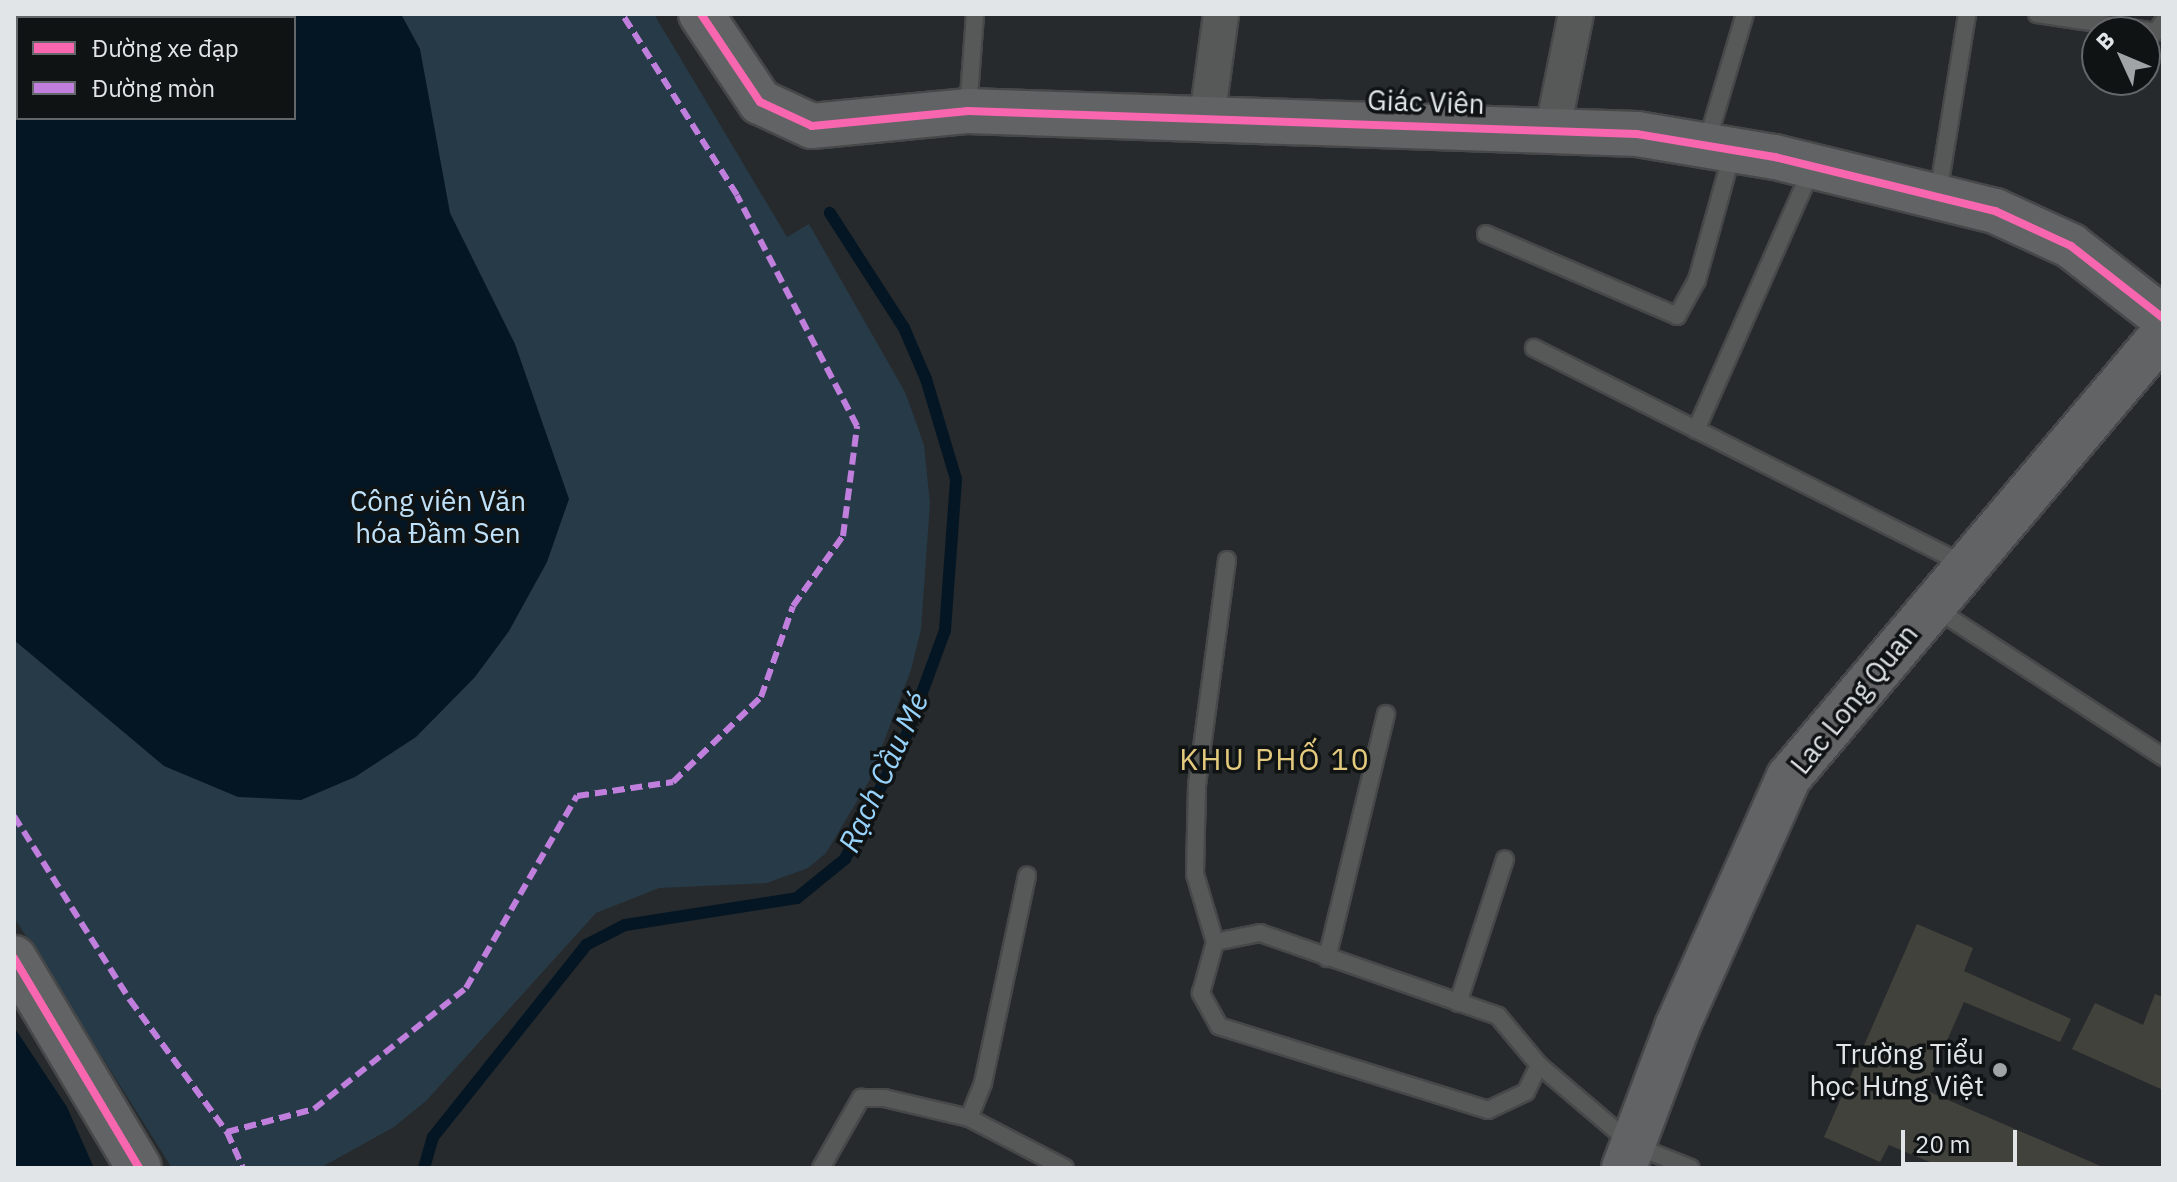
<!DOCTYPE html>
<html>
<head>
<meta charset="utf-8">
<style>
	body { margin:0 }
	#map { position:relative; width:2177px; height:1182px; overflow:hidden; background:#272a2c; font-family:"IBM Plex Sans",sans-serif }
	div>[style] { position:absolute }
	.green>* { inset:0; background:#263a47 }
	.water>* { inset:0; background:#041623 }
	.stream>* { height:12px; margin:-6px; padding:0 6px; transform-origin:6px; border-radius:6px; background:#041623 }
	.building>* { inset:0; background:#42423c }
	.roads { filter:drop-shadow(2px 0 #464849) drop-shadow(-2px 0 #464849) drop-shadow(0 2px #464849) drop-shadow(0 -2px #464849) }
	.lane>* { height:16px; margin:-8px; padding:0 8px; transform-origin:8px; border-radius:8px; background:#575959 }
	.street>* { height:34px; margin:-17px; padding:0 17px; transform-origin:17px; border-radius:17px; background:#575959 }
	.secondary>* { height:44px; margin:-22px; padding:0 22px; transform-origin:22px; border-radius:22px; background:#626364 }
	.quiet>* { height:6px; margin-top:-3px; transform-origin:0; background:repeating-linear-gradient(90deg,#c07fdc 0 12px,transparent 0 18px) }
	.cycleway>* { height:8px; margin:-4px; padding:0 4px; transform-origin:4px; border-radius:4px; background:#f766af }
	.dots>* { width:22px; height:22px; translate:-50% -50%; box-sizing:border-box; border:4px solid #101314; border-radius:50% }
	span { translate:-50% -50%; white-space:nowrap; text-align:center; line-height:1.15; -webkit-text-stroke:7px #101314; paint-order:stroke }
	.street-label { font-size:28px; color:#e2e5e8 }
	.park-label { font-size:28px; color:#bfe2fa }
	.poi-label { font-size:28px; color:#e2e5e8 }
	.right { translate:-100% -50%; text-align:right }
	.neighbourhood-label { font-size:30px; color:#e4ca7e; letter-spacing:2px }
	.water-label { font-size:30px; color:#97d3fb; font-style:italic }
	.frame { position:absolute; inset:0; border:16px solid #e2e5e8; pointer-events:none }
	.legend { position:absolute; left:16px; top:16px; width:280px; height:104px; box-sizing:border-box; background:#101314; border:2px solid #646769; margin:0; padding:10px 14px; list-style:none; font-size:24px; color:#e2e5e8 }
	.legend li { display:flex; align-items:center; gap:16px; height:40px }
	.legend b { width:40px; border:2px solid #646769 }
	.north { position:absolute; left:2081px; top:16px; width:80px; height:80px; box-sizing:border-box; background:#101314; border:2px solid #646769; border-radius:50%; rotate:314deg; font-size:22px; font-weight:700; line-height:32px; text-align:center; color:#e2e5e8 }
	.north::after { content:''; display:block; margin:auto; width:28px; height:36px; background:#a1a4a6; clip-path:polygon(50% 0,100% 100%,50% 72%,0 100%) }
	.scale { position:absolute; left:1901px; top:1130px; width:116px; height:36px; box-sizing:border-box; border:4px solid #e2e5e8; border-top:0; padding-left:10px; font-size:24px; line-height:28px; white-space:nowrap; color:#e2e5e8; -webkit-text-stroke:6px #101314; paint-order:stroke }
</style>
</head>
<body>
<div id="map">
	<div class="green">
		<div style="clip-path:polygon(evenodd,14px 14px,654px 14px,787px 237px,809px 224px,905px 392px,924px 445px,930px 503px,921px 629px,911px 670px,869px 781px,826px 853px,808px 868px,767px 883px,659px 888px,596px 913px,426px 1101px,394px 1127px,320px 1168px,172px 1168px,14px 917px,14px 14px,18px 18px,294px 18px,294px 118px,18px 118px,18px 18px)"></div>
	</div>
	<div class="water">
		<div style="clip-path:polygon(98px 14px,401px 14px,420px 49px,450px 213px,515px 344px,569px 499px,547px 562px,509px 631px,475px 677px,416px 737px,355px 777px,301px 800px,238px 797px,164px 766px,14px 640px,14px 37px,18px 36px,18px 118px,294px 118px,294px 18px,87px 18px)"></div>
		<div style="clip-path:polygon(14px 1027px,67px 1107px,94px 1168px,14px 1168px)"></div>
	</div>
	<div class="stream">
		<div style="left:424px;top:1168px;width:32px;rotate:-74deg"></div>
		<div style="left:433px;top:1137px;width:246px;rotate:-51.4deg"></div>
		<div style="left:586px;top:945px;width:44px;rotate:-27.1deg"></div>
		<div style="left:625px;top:925px;width:174px;rotate:-8.9deg"></div>
		<div style="left:797px;top:898px;width:62px;rotate:-39.1deg"></div>
		<div style="left:845px;top:859px;width:134px;rotate:-63.4deg"></div>
		<div style="left:905px;top:739px;width:116px;rotate:-69.8deg"></div>
		<div style="left:945px;top:630px;width:151px;rotate:-85.8deg"></div>
		<div style="left:956px;top:479px;width:104px;rotate:-106.7deg"></div>
		<div style="left:926px;top:379px;width:56px;rotate:-113.3deg"></div>
		<div style="left:904px;top:328px;width:137px;rotate:-122.8deg"></div>
	</div>
	<div class="building">
		<div style="clip-path:polygon(1917px 924px,1973px 948px,1964px 971px,2071px 1019px,2060px 1042px,1964px 1002px,1925px 1090px,2105px 1168px,1944px 1168px,1889px 1145px,1880px 1162px,1824px 1137px)"></div>
		<div style="clip-path:polygon(2155px 994px,2163px 997px,2163px 1090px,2072px 1049px,2095px 1003px,2143px 1025px)"></div>
	</div>
	<div class="roads">
		<div class="lane">
			<div style="left:2037px;top:14px;width:120px;rotate:8.6deg"></div>
			<div style="left:2156px;top:32px;width:12px;rotate:-55deg"></div>
			<div style="left:968px;top:110px;width:96px;rotate:-85.8deg"></div>
			<div style="left:1707px;top:142px;width:134px;rotate:-73.5deg"></div>
			<div style="left:1938px;top:194px;width:182px;rotate:-80.8deg"></div>
			<div style="left:1486px;top:234px;width:208px;rotate:23.2deg"></div>
			<div style="left:1677px;top:316px;width:41px;rotate:-60.9deg"></div>
			<div style="left:1697px;top:280px;width:135px;rotate:-74.5deg"></div>
			<div style="left:1534px;top:348px;width:481px;rotate:26.7deg"></div>
			<div style="left:1696px;top:430px;width:287px;rotate:-66.1deg"></div>
			<div style="left:1933px;top:607px;width:275px;rotate:33.1deg"></div>
			<div style="left:1215px;top:942px;width:71px;rotate:-106.4deg"></div>
			<div style="left:1195px;top:874px;width:89px;rotate:-88.7deg"></div>
			<div style="left:1197px;top:785px;width:227px;rotate:-82.4deg"></div>
			<div style="left:1327px;top:958px;width:251px;rotate:-76.4deg"></div>
			<div style="left:1458px;top:1003px;width:151px;rotate:-71.9deg"></div>
			<div style="left:1539px;top:1065px;width:30px;rotate:116deg"></div>
			<div style="left:1526px;top:1092px;width:42px;rotate:154.7deg"></div>
			<div style="left:1488px;top:1110px;width:282px;rotate:-162.7deg"></div>
			<div style="left:1219px;top:1026px;width:38px;rotate:-119deg"></div>
			<div style="left:1201px;top:993px;width:53px;rotate:-74.6deg"></div>
			<div style="left:1215px;top:942px;width:46px;rotate:-11.3deg"></div>
			<div style="left:1260px;top:933px;width:252px;rotate:19.2deg"></div>
			<div style="left:1498px;top:1016px;width:64px;rotate:50.1deg"></div>
			<div style="left:1539px;top:1065px;width:123px;rotate:40.4deg"></div>
			<div style="left:1633px;top:1145px;width:62px;rotate:21.6deg"></div>
			<div style="left:969px;top:1118px;width:38px;rotate:-68deg"></div>
			<div style="left:983px;top:1083px;width:212px;rotate:-78deg"></div>
			<div style="left:821px;top:1168px;width:81px;rotate:-60.3deg"></div>
			<div style="left:861px;top:1098px;width:23px"></div>
			<div style="left:884px;top:1098px;width:87px;rotate:13.2deg"></div>
			<div style="left:969px;top:1118px;width:108px;rotate:27.5deg"></div>
		</div>
		<div class="street">
			<div style="left:1207px;top:118px;width:105px;rotate:-82.3deg"></div>
			<div style="left:1553px;top:128px;width:116px;rotate:-78.6deg"></div>
		</div>
		<div class="secondary">
			<div style="left:701px;top:14px;width:106px;rotate:56.2deg"></div>
			<div style="left:760px;top:102px;width:57px;rotate:24.8deg"></div>
			<div style="left:812px;top:126px;width:157px;rotate:-5.5deg"></div>
			<div style="left:968px;top:111px;width:669px;rotate:1.97deg"></div>
			<div style="left:1637px;top:134px;width:140px;rotate:9.5deg"></div>
			<div style="left:1775px;top:157px;width:227px;rotate:13.8deg"></div>
			<div style="left:1995px;top:211px;width:84px;rotate:24.7deg"></div>
			<div style="left:2071px;top:246px;width:117px;rotate:38deg"></div>
			<div style="left:14px;top:958px;width:244px;rotate:59.2deg"></div>
			<div style="left:1624px;top:1168px;width:151px;rotate:-69.4deg"></div>
			<div style="left:1677px;top:1027px;width:274px;rotate:-65.9deg"></div>
			<div style="left:1789px;top:777px;width:580px;rotate:-49.83deg"></div>
		</div>
	</div>
	<div class="quiet">
		<div style="left:14px;top:816px;width:218px;rotate:57.8deg"></div>
		<div style="left:130px;top:1000px;width:164px;rotate:53.7deg"></div>
		<div style="left:227px;top:1132px;width:39px;rotate:66deg"></div>
		<div style="left:227px;top:1132px;width:90px;rotate:-14.8deg"></div>
		<div style="left:314px;top:1109px;width:194px;rotate:-38.5deg"></div>
		<div style="left:466px;top:988px;width:222px;rotate:-60deg"></div>
		<div style="left:577px;top:796px;width:97px;rotate:-8.3deg"></div>
		<div style="left:673px;top:782px;width:122px;rotate:-44deg"></div>
		<div style="left:761px;top:697px;width:96px;rotate:-70.6deg"></div>
		<div style="left:793px;top:606px;width:86px;rotate:-54.5deg"></div>
		<div style="left:843px;top:536px;width:111px;rotate:-82.7deg"></div>
		<div style="left:857px;top:426px;width:260px;rotate:-117.5deg"></div>
		<div style="left:737px;top:195px;width:214px;rotate:-122.4deg"></div>
	</div>
	<div class="cycleway">
		<div style="left:701px;top:14px;width:106px;rotate:56.2deg"></div>
		<div style="left:760px;top:102px;width:57px;rotate:24.8deg"></div>
		<div style="left:812px;top:126px;width:157px;rotate:-5.5deg"></div>
		<div style="left:968px;top:111px;width:669px;rotate:1.97deg"></div>
		<div style="left:1637px;top:134px;width:140px;rotate:9.5deg"></div>
		<div style="left:1775px;top:157px;width:227px;rotate:13.8deg"></div>
		<div style="left:1995px;top:211px;width:84px;rotate:24.7deg"></div>
		<div style="left:2071px;top:246px;width:117px;rotate:38deg"></div>
		<div style="left:14px;top:958px;width:244px;rotate:59.2deg"></div>
	</div>
	<div class="dots">
		<div style="left:2000px;top:1070px;background:#a1a4a6"></div>
	</div>
	<div class="street-label">
		<span style="left:1426px;top:102px;rotate:2deg">Giác Viên</span>
		<span style="left:1854px;top:699px;rotate:-51deg">Lac Long Quan</span>
	</div>
	<div class="park-label">
		<span style="left:438px;top:517px">Công viên Văn<br>hóa Đầm Sen</span>
	</div>
	<div class="poi-label">
		<span class="right" style="left:1984px;top:1070px">Trường Tiểu<br>học Hưng Việt</span>
	</div>
	<div class="neighbourhood-label">
		<span style="left:1275px;top:759px">KHU PHỐ 10</span>
	</div>
	<div class="water-label">
		<span style="left:883px;top:772px;rotate:-65deg">Rạch Cầu Mé</span>
	</div>
	<div class="frame"></div>
	<ul class="legend">
	<li><b style="height:10px;background:#f766af"></b>Đường xe đạp</li>
	<li><b style="height:10px;background:#c07fdc"></b>Đường mòn</li>
	</ul>
	<div class="north">B</div>
	<div class="scale">20 m</div>
</div>
</body>
</html>
